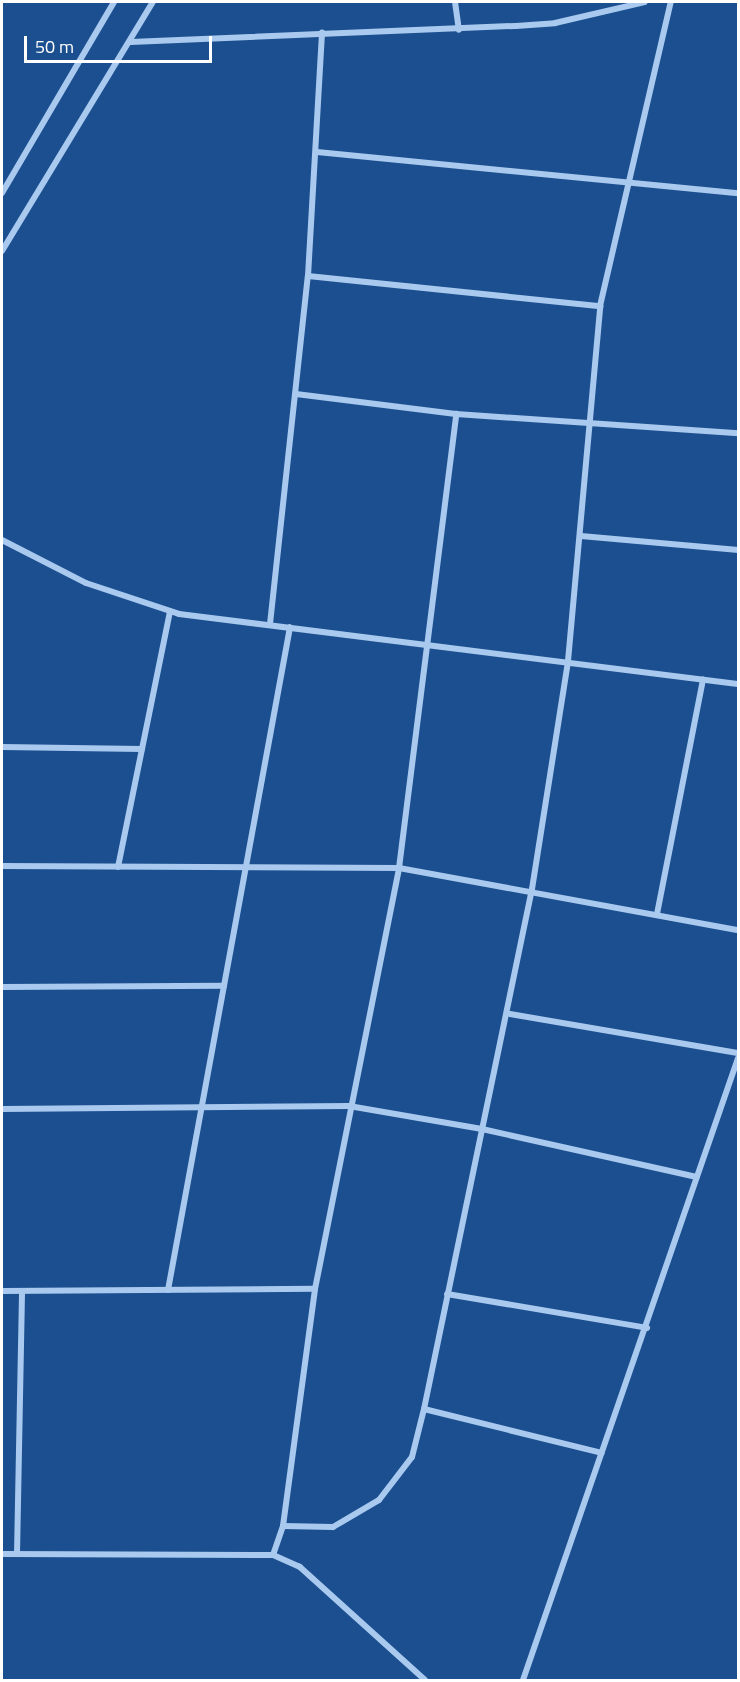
<!DOCTYPE html>
<html>
<head>
<meta charset="utf-8">
<style>
	body { margin:0 }
	#map { position:relative; width:740px; height:1682px; overflow:hidden; background:#1b4f8f; font-family:"Titillium Web",sans-serif }
	div>[style] { position:absolute }
	.street>* { height:6px; margin:-3px; padding:0 3px; transform-origin:3px; border-radius:3px; background:#a9c9ee }
	span { translate:-50% -50%; white-space:nowrap; text-align:center; line-height:1.15; -webkit-text-stroke:4.5px #1b4f8f; paint-order:stroke }
	.frame { position:absolute; inset:0; border:3px solid #fff; pointer-events:none }
	.scale { position:absolute; left:24px; top:36px; width:188px; height:27px; box-sizing:border-box; border:3px solid #fff; border-top:0; padding-left:8px; font-size:18px; line-height:21px; white-space:nowrap; color:#fff; -webkit-text-stroke:4px #1b4f8f; paint-order:stroke }
</style>
</head>
<body>
<div id="map">
	<div class="street">
		<div style="left:455px;top:2px;width:28px;rotate:82deg"></div>
		<div style="left:131px;top:42px;width:385px;rotate:-2.4deg"></div>
		<div style="left:516px;top:26px;width:39px;rotate:-4deg"></div>
		<div style="left:555px;top:23px;width:92px;rotate:-13.1deg"></div>
		<div style="left:317px;top:152px;width:423px;rotate:5.6deg"></div>
		<div style="left:2px;top:193px;width:221px;rotate:-59.6deg"></div>
		<div style="left:2px;top:251px;width:291px;rotate:-58.8deg"></div>
		<div style="left:308px;top:276px;width:294px;rotate:5.9deg"></div>
		<div style="left:296px;top:394px;width:161px;rotate:7.1deg"></div>
		<div style="left:456px;top:414px;width:283px;rotate:3.9deg"></div>
		<div style="left:581px;top:536px;width:158px;rotate:5.1deg"></div>
		<div style="left:2px;top:540px;width:94px;rotate:27.1deg"></div>
		<div style="left:86px;top:583px;width:98px;rotate:18.4deg"></div>
		<div style="left:179px;top:614px;width:563px;rotate:7.14deg"></div>
		<div style="left:270px;top:624px;width:350px;rotate:-83.8deg"></div>
		<div style="left:308px;top:276px;width:244px;rotate:-86.7deg"></div>
		<div style="left:2px;top:747px;width:140px;rotate:0.8deg"></div>
		<div style="left:2px;top:866px;width:397px;rotate:0.3deg"></div>
		<div style="left:399px;top:868px;width:345px;rotate:10.4deg"></div>
		<div style="left:118px;top:867px;width:261px;rotate:-78.5deg"></div>
		<div style="left:657px;top:914px;width:239px;rotate:-78.9deg"></div>
		<div style="left:2px;top:987px;width:222px;rotate:-0.3deg"></div>
		<div style="left:510px;top:1014px;width:231px;rotate:9.7deg"></div>
		<div style="left:2px;top:1109px;width:347px;rotate:-0.5deg"></div>
		<div style="left:349px;top:1106px;width:135px;rotate:9.8deg"></div>
		<div style="left:482px;top:1129px;width:220px;rotate:12.6deg"></div>
		<div style="left:168px;top:1290px;width:674px;rotate:-79.57deg"></div>
		<div style="left:2px;top:1291px;width:313px;rotate:-0.4deg"></div>
		<div style="left:447px;top:1294px;width:203px;rotate:9.6deg"></div>
		<div style="left:424px;top:1409px;width:183px;rotate:13.9deg"></div>
		<div style="left:283px;top:1526px;width:50px;rotate:1.1deg"></div>
		<div style="left:333px;top:1527px;width:53px;rotate:-30.4deg"></div>
		<div style="left:379px;top:1500px;width:54px;rotate:-52.5deg"></div>
		<div style="left:412px;top:1457px;width:49px;rotate:-76deg"></div>
		<div style="left:424px;top:1409px;width:531px;rotate:-78.27deg"></div>
		<div style="left:532px;top:889px;width:231px;rotate:-81deg"></div>
		<div style="left:568px;top:661px;width:356px;rotate:-84.8deg"></div>
		<div style="left:600px;top:306px;width:312px;rotate:-76.9deg"></div>
		<div style="left:2px;top:1554px;width:271px;rotate:0.2deg"></div>
		<div style="left:17px;top:1554px;width:263px;rotate:-88.9deg"></div>
		<div style="left:425px;top:1680px;width:169px;rotate:-137.9deg"></div>
		<div style="left:300px;top:1567px;width:30px;rotate:-156deg"></div>
		<div style="left:273px;top:1555px;width:31px;rotate:-71deg"></div>
		<div style="left:283px;top:1526px;width:239px;rotate:-82.3deg"></div>
		<div style="left:315px;top:1289px;width:429px;rotate:-78.7deg"></div>
		<div style="left:399px;top:868px;width:458px;rotate:-82.8deg"></div>
		<div style="left:523px;top:1680px;width:658px;rotate:-70.93deg"></div>
	</div>
	<div class="frame"></div>
	<div class="scale">50 m</div>
</div>
</body>
</html>
